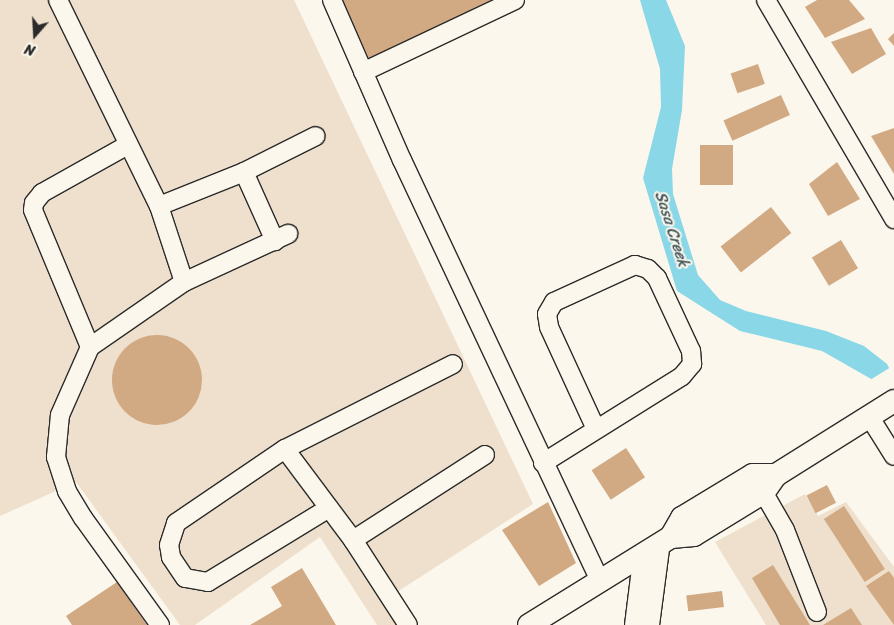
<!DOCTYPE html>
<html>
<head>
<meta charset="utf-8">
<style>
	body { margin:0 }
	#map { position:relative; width:894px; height:625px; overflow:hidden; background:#fbf7ec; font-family:Sriracha,sans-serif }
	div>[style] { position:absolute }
	.built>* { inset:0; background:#eee0cc }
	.water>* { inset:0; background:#89d7e7 }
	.pier>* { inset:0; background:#fbf7ec }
	.building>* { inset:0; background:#d1a983; transform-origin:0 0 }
	.round { border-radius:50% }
	.roads { filter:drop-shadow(1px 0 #2b2b2b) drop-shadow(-1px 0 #2b2b2b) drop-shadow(0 1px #2b2b2b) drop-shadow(0 -1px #2b2b2b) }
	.minor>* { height:18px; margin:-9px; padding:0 9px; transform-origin:9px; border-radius:9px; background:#fbf7ec }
	.major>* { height:22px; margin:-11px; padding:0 11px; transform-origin:11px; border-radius:11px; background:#fbf7ec }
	span { translate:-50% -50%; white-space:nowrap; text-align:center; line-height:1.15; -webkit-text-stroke:4px #fbf7ec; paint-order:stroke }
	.water-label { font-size:16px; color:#42565a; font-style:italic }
	.north { position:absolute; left:10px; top:10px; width:50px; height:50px; -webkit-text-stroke:4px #fbf7ec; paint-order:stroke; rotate:199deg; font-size:14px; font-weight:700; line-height:20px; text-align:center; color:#2b2b2b }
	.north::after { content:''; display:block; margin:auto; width:18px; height:22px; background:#2b2b2b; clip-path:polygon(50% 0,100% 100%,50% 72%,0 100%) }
</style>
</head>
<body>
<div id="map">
	<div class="built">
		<div style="clip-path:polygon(0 0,294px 0,533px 504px,394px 594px,413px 625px,377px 625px,320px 537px,195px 625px,180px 625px,76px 482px,0 516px)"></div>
		<div style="clip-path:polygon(805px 494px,818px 516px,846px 502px,894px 567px,894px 625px,766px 625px,715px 542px)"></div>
	</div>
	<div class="water">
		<div style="clip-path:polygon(640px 0,666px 0,685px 46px,682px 110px,672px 169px,673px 194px,698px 275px,720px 300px,746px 311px,826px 331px,864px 346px,887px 364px,894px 377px,873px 380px,822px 351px,740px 331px,677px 291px,643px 178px,661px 107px,660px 69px)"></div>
	</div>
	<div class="pier">
		<div style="clip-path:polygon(891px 367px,894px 372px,894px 409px,870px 380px)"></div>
	</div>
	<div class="building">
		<div style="clip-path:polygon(342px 0,507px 0,370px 61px)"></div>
		<div style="clip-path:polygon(817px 0,849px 0,865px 19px,825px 38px,805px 7px)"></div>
		<div style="clip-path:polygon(871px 28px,886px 54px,852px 74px,831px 42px)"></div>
		<div style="clip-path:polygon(894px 33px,894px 46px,888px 39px)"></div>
		<div style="left:758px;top:64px;width:21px;height:29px;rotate:71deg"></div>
		<div style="left:781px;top:95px;width:22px;height:63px;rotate:66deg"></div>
		<div style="clip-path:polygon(894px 128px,894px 174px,871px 136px)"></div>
		<div style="left:700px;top:145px;width:33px;height:40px"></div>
		<div style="clip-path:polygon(837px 162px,860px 199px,828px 216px,809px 184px)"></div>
		<div style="left:771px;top:207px;width:33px;height:64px;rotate:52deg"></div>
		<div style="left:841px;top:240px;width:33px;height:34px;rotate:59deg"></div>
		<div class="round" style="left:112px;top:335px;width:90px;height:90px"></div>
		<div style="left:626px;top:448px;width:35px;height:41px;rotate:57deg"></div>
		<div style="left:827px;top:485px;width:20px;height:23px;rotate:63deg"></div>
		<div style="clip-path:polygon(548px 502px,576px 563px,539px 586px,502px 530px)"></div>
		<div style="left:844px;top:506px;width:75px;height:24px;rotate:57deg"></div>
		<div style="clip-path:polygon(773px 565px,810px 625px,780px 625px,752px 578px)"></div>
		<div style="clip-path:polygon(302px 568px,336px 625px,250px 625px,282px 606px,271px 587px)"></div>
		<div style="clip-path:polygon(889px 571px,894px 578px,894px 625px,866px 586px)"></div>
		<div style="clip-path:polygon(117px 582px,147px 625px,72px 625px,66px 616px)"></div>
		<div style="left:722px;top:591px;width:16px;height:36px;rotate:83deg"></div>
		<div style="clip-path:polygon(851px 608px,862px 625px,823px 625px)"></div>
	</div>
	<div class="roads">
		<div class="minor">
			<div style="left:58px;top:0;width:229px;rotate:63.9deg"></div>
			<div style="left:159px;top:206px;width:80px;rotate:71.8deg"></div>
			<div style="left:332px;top:0;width:175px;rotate:66.4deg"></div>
			<div style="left:402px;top:160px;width:463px;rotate:64.8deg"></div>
			<div style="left:766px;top:0;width:254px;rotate:59.7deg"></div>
			<div style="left:363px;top:72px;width:168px;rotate:-25.3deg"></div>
			<div style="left:244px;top:172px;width:76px;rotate:65.8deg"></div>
			<div style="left:159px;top:206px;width:92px;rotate:-21.8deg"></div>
			<div style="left:244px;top:172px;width:80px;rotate:-26.6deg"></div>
			<div style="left:90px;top:347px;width:148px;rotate:-112.6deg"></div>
			<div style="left:33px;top:210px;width:7px;rotate:-82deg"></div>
			<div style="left:34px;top:203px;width:13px;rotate:-51deg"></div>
			<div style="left:42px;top:193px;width:98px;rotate:-29.2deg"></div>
			<div style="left:869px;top:416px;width:47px;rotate:58deg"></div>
			<div style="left:285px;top:449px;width:114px;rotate:53.2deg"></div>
			<div style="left:353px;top:540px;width:101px;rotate:57.1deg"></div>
			<div style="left:543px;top:463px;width:164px;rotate:-32deg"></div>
			<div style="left:682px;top:376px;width:16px;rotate:-50deg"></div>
			<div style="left:692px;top:364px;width:13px;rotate:-94deg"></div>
			<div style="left:691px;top:351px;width:81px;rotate:-115deg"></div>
			<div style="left:657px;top:278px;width:13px;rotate:-135deg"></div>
			<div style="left:648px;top:269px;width:14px;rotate:-163deg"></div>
			<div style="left:635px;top:265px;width:89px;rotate:155.4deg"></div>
			<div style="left:554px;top:302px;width:14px;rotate:120deg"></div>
			<div style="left:547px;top:314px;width:13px;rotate:81deg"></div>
			<div style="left:549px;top:327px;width:112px;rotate:65.3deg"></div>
			<div style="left:758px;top:483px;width:54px;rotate:60.1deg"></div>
			<div style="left:785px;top:530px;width:88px;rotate:68.7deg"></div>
			<div style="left:329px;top:508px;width:142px;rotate:148.6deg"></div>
			<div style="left:208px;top:582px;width:23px;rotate:-170deg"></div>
			<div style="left:185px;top:578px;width:25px;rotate:-124deg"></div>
			<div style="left:171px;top:557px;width:12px;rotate:-99deg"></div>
			<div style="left:169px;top:545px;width:23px;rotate:-72deg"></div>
			<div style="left:176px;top:523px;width:132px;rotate:-34.2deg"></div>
			<div style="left:285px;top:449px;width:188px;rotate:-26.8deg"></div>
			<div style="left:353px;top:540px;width:157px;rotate:-32.8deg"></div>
			<div style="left:160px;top:625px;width:132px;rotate:-125.7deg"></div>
			<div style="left:83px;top:518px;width:31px;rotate:-121deg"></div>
			<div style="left:67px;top:491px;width:36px;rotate:-108deg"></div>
			<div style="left:56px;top:457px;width:42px;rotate:-84.6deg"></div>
			<div style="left:60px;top:415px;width:74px;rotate:-66.2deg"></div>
			<div style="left:90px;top:347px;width:114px;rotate:-34.7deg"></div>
			<div style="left:184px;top:282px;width:115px;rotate:-24.8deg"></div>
			<div style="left:634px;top:625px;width:73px;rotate:-82.9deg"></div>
			<div style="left:650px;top:625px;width:84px;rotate:-82.5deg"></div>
		</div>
		<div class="major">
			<div style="left:671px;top:537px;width:22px;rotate:-60deg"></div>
			<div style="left:682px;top:518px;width:83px;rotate:-31.2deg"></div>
			<div style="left:753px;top:475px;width:23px"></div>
			<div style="left:529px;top:625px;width:167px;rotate:-31.8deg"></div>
			<div style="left:671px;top:537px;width:23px;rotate:-5deg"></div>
			<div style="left:694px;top:535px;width:82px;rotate:-31.6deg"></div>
			<div style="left:764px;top:492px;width:21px;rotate:-55deg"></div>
			<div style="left:776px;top:475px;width:139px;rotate:-32.1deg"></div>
		</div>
	</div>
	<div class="water-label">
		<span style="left:672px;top:229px;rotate:72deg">Sasa Creek</span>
	</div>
	<div class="north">N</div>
</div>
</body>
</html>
